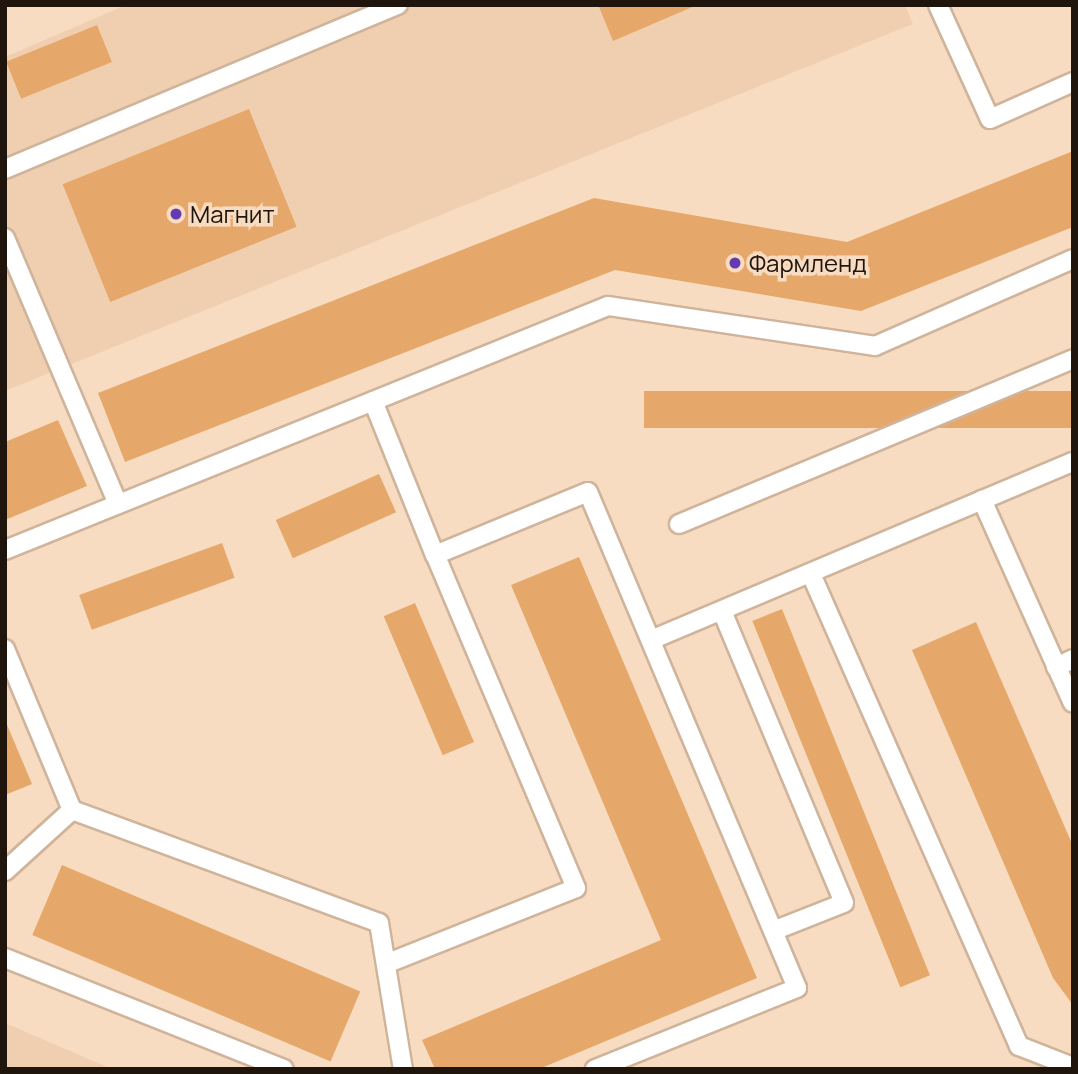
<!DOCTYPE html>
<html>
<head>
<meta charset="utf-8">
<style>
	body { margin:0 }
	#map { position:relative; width:1078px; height:1074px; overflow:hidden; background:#f8dcc2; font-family:Manrope,sans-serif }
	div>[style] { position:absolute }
	.built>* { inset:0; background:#f0cfb0 }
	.building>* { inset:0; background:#e6a86a; transform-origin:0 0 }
	.roads { filter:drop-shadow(2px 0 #cfb49b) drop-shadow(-2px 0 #cfb49b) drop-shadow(0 2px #cfb49b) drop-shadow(0 -2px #cfb49b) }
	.lane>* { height:18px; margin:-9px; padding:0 9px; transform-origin:9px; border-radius:9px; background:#fff }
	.dots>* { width:19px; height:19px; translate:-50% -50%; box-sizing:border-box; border:4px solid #f8dcc2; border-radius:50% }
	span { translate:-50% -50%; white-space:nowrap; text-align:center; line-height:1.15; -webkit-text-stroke:7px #f8dcc2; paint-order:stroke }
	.poi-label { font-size:24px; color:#1f150c }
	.left { translate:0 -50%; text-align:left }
	.frame { position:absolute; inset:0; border:7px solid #1f150c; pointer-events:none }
</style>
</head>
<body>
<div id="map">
	<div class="built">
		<div style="clip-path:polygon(126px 5px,905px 5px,913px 24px,5px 391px,5px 57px)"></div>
		<div style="clip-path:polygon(5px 1023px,112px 1069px,5px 1069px)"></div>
	</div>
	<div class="building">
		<div style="clip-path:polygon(604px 5px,697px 5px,613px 41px,599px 7px)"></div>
		<div style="left:97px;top:25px;width:40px;height:98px;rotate:68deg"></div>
		<div style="left:249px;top:109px;width:127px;height:201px;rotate:68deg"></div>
		<div style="clip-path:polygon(1073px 151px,1073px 227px,861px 311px,615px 270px,125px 462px,98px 393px,594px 198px,847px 242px)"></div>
		<div style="left:1073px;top:391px;width:37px;height:429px;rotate:90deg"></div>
		<div style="clip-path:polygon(58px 420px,87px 486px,5px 520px,5px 442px)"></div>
		<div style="left:379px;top:474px;width:42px;height:113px;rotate:66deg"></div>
		<div style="left:222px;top:543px;width:37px;height:152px;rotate:70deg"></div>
		<div style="clip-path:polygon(579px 557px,757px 978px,539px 1069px,435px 1069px,422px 1040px,661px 940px,511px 585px)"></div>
		<div style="left:415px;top:603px;width:151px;height:34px;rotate:67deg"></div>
		<div style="left:782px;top:609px;width:395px;height:32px;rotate:68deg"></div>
		<div style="clip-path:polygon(976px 622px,1073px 846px,1073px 1005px,1053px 978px,912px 650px)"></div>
		<div style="clip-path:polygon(5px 720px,32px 784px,5px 795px)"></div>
		<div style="left:62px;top:865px;width:324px;height:76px;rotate:23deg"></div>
	</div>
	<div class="roads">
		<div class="lane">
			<div style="left:938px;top:5px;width:125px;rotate:65.5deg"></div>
			<div style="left:990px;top:119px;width:91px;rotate:-24deg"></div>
			<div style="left:5px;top:169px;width:426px;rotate:-22.7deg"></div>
			<div style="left:5px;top:238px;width:289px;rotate:67deg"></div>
			<div style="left:373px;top:401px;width:166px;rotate:68.1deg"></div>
			<div style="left:982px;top:500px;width:222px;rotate:65.9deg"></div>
			<div style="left:679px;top:524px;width:427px;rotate:-22.7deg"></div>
			<div style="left:5px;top:550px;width:650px;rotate:-22.03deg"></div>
			<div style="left:608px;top:306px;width:270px;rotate:8.5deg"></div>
			<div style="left:875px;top:346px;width:216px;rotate:-23.7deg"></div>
			<div style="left:811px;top:574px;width:516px;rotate:66.22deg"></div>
			<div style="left:1019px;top:1046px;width:58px;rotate:21.3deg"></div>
			<div style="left:722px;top:611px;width:316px;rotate:67.3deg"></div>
			<div style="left:844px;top:903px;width:76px;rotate:158.5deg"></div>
			<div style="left:651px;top:640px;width:458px;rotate:-22.9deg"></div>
			<div style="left:5px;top:649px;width:174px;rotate:67.4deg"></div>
			<div style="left:72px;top:810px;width:327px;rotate:20.2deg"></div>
			<div style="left:379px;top:923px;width:148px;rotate:80.7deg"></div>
			<div style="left:1056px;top:667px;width:19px;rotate:-25deg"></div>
			<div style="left:5px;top:871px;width:91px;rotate:-42.3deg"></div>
			<div style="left:5px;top:958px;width:300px;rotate:21.7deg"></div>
			<div style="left:388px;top:963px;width:202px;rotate:-21.7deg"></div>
			<div style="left:576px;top:888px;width:362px;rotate:-112.9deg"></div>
			<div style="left:435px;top:555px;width:165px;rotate:-22.4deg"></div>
			<div style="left:588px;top:492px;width:538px;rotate:67.15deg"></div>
			<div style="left:797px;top:988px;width:218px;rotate:158.1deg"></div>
		</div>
	</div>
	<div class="dots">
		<div style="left:176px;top:214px;background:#643ab2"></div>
		<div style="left:735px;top:263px;background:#643ab2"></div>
	</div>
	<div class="poi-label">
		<span class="left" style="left:190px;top:214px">Магнит</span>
		<span class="left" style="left:749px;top:263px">Фармленд</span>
	</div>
	<div class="frame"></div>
</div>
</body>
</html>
